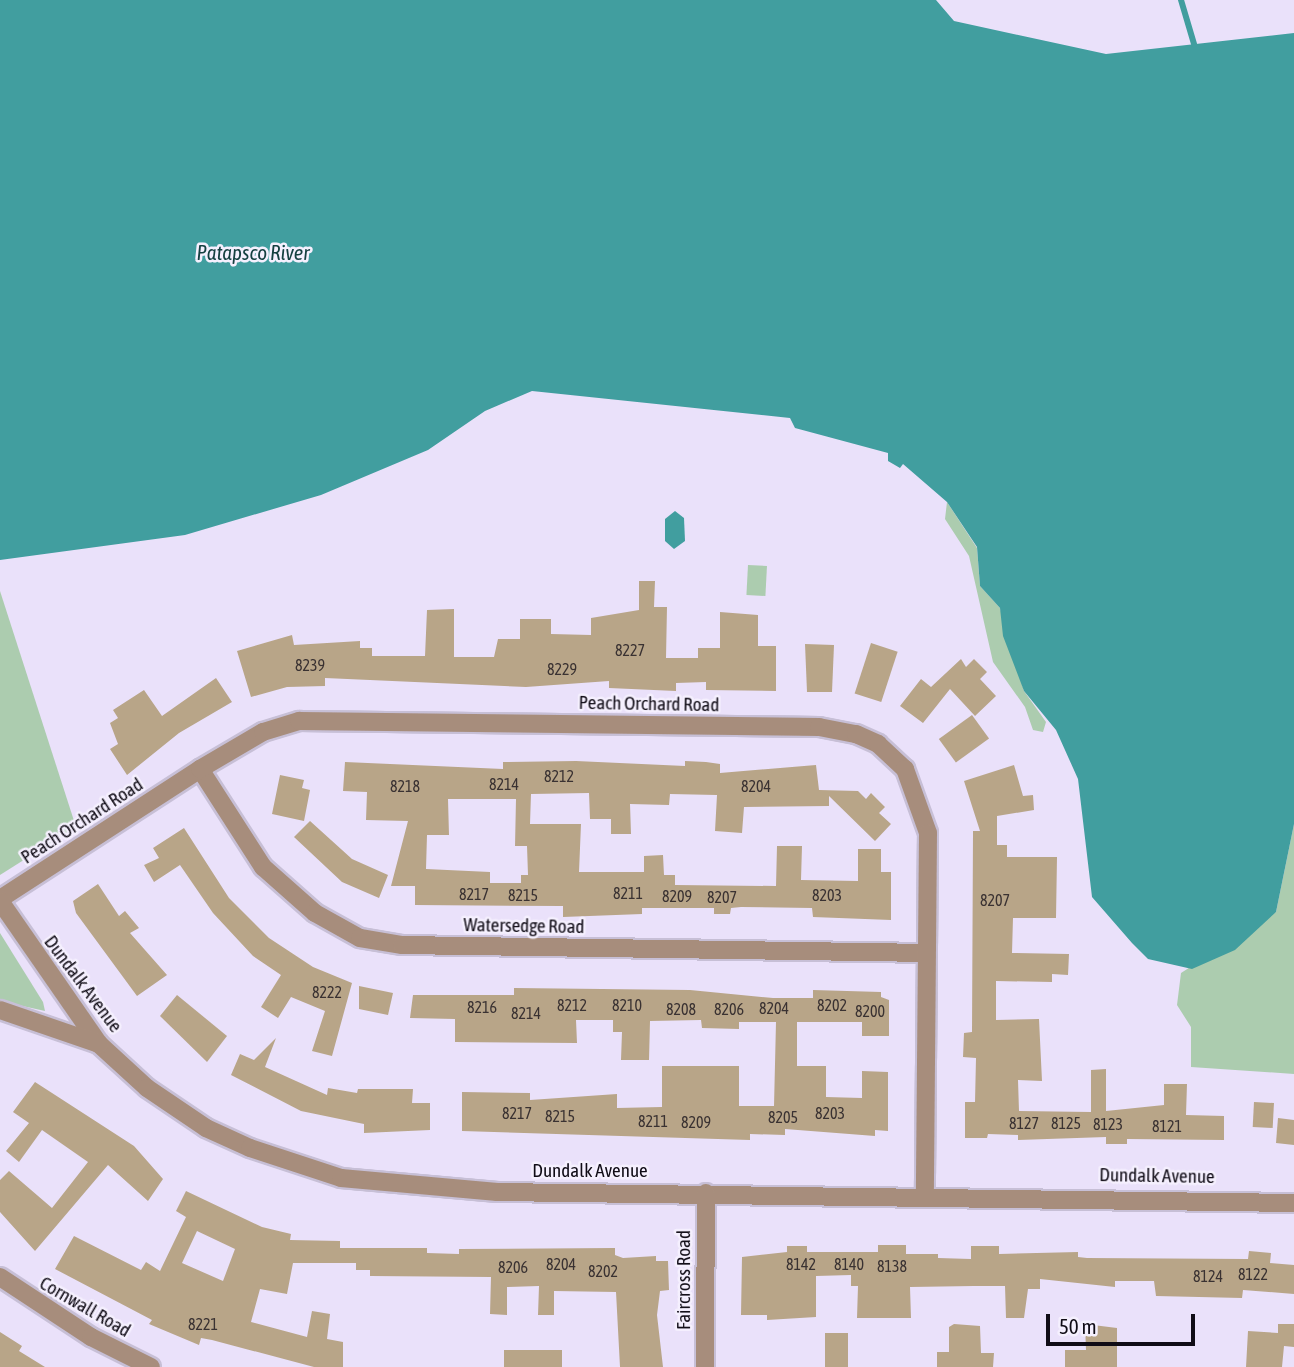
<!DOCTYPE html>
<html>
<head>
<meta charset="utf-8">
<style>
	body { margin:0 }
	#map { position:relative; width:1294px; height:1367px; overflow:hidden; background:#eae1fa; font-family:"Asap Condensed",sans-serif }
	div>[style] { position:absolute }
	.green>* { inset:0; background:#acccaf; transform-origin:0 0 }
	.water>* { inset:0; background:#419e9f }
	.stream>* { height:6px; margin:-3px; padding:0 3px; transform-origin:3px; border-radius:3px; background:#419e9f }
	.building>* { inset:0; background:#b8a588; transform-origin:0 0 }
	.roads { filter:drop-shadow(2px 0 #c7bfd6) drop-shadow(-2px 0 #c7bfd6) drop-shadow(0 2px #c7bfd6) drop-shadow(0 -2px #c7bfd6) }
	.minor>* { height:18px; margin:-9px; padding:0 9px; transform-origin:9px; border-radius:9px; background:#a78d7c }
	span { translate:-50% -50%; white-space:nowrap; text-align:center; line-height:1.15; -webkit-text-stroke:5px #f5f0fe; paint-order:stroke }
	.number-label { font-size:16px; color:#3a3232 }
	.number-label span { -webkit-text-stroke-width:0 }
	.street-label { font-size:19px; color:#100c16 }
	.water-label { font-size:21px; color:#154041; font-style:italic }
	.scale { position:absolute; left:1046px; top:1314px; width:149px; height:32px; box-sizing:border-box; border:4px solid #100c16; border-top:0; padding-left:9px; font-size:21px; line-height:24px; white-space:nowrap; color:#100c16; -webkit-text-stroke:5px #f5f0fe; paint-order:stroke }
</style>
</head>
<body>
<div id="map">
	<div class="green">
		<div style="clip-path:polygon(947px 502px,977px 548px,980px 586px,1000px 608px,1024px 691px,1046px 722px,1043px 732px,1033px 730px,1025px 707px,993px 662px,969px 556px,945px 519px)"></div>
		<div style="left:748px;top:565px;width:19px;height:30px;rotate:3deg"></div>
		<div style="clip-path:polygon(0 591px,76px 827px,0 875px)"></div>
		<div style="clip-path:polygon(1294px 824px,1294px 1074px,1191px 1067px,1191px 1027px,1177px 1005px,1181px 973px,1276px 912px)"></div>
		<div style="clip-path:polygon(0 933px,43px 1002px,45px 1011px,0 1001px)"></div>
	</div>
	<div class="water">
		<div style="clip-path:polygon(0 0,936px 0,954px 21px,1106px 54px,1294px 33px,1294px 824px,1276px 912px,1235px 950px,1192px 969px,1148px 959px,1132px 943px,1092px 897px,1078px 779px,1056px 730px,1024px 691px,1003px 636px,1000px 608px,980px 586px,977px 547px,947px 502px,903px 464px,900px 468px,888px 461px,888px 453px,795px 428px,790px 418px,532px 391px,485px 411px,428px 450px,321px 495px,185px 535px,0 560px)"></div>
		<div style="clip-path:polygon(675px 511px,684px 518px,685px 541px,674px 549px,665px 541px,665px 519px)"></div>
	</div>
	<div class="stream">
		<div style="left:1181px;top:0;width:46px;rotate:73.5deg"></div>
	</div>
	<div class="building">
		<div style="clip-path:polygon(639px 581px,655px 581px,654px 607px,667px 607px,666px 658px,698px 658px,698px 648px,720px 648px,720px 612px,758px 615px,758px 646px,776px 646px,776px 691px,706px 690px,706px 682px,676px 683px,676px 691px,609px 688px,609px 681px,526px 687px,325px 678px,325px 686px,287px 687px,251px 697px,237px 651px,292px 635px,294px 645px,360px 641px,360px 648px,372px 648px,372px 656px,425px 656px,427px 610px,454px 609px,454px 657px,494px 657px,498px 639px,520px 639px,520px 619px,551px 619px,551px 634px,591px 635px,591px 618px,639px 610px)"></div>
		<div style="left:871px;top:643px;width:28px;height:53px;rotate:18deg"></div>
		<div style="clip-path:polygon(805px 644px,834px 645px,832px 692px,807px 692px)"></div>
		<div style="clip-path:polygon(961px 659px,966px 667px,974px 659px,987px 672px,980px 679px,996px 696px,975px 716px,950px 689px,923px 723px,900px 706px,921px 679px,931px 687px)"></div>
		<div style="clip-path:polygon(216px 678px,232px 702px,179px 733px,127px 775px,110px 749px,118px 744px,110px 723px,118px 718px,113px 710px,144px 690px,162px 716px)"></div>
		<div style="left:972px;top:715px;width:29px;height:41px;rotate:54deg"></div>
		<div style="clip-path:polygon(evenodd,576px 761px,685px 766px,685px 761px,706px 762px,720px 764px,720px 773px,816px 765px,819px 790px,858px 791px,866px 799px,871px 793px,885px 807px,879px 813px,891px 824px,875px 841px,829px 796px,829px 806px,744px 807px,742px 833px,715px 831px,717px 795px,670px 794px,669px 805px,630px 804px,631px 834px,611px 834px,611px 819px,590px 819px,589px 793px,531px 794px,530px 824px,581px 824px,579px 872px,644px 872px,644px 856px,663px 855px,664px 875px,675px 875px,675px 885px,776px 886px,777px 846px,802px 846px,801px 880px,858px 881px,858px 849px,881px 849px,881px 872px,891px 872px,891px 920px,813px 917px,812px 908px,741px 907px,731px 908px,730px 914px,714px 914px,714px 908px,642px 908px,642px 914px,563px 917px,563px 906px,415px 905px,415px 886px,391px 886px,408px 821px,366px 820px,367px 792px,343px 791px,345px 762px,503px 769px,503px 762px,576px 761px,448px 799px,516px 799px,515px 846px,527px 846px,528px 875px,521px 875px,521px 883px,490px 883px,490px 872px,426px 869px,427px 835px,449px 835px,448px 799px)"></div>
		<div style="clip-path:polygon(1014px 765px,1023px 796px,1033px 795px,1034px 810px,997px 816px,997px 845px,1007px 845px,1007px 857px,1057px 857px,1056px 918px,1013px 918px,1012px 953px,1069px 954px,1068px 975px,1052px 974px,1052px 982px,996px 981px,996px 1020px,1039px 1019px,1042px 1081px,1018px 1080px,1019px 1111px,1091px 1112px,1091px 1070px,1106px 1069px,1106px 1111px,1164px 1105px,1164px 1084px,1187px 1084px,1186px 1115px,1224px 1116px,1224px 1140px,1127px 1139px,1127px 1144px,1106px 1144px,1106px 1137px,1018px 1140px,1018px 1135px,988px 1134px,987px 1138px,965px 1138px,965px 1102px,975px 1102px,976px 1058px,963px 1057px,964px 1033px,972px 1032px,973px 831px,980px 831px,964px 781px)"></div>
		<div style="clip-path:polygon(280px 775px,304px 780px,302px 788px,310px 790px,304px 821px,272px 814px)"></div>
		<div style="clip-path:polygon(310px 821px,352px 859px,388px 875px,379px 898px,342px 882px,294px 837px)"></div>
		<div style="clip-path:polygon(184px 828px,229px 898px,269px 938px,313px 967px,352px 983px,332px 1056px,312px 1051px,325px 1011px,291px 997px,278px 1018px,261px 1007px,281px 975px,253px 956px,213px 913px,180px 865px,154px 882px,144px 865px,159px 858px,153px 848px)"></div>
		<div style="clip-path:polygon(98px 884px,119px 916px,125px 911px,139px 928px,130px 933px,167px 975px,137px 996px,76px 913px,73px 901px)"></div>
		<div style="clip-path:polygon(359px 986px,393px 993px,388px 1015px,359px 1009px)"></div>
		<div style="clip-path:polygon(514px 988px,690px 990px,773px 998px,813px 998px,813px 990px,881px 992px,881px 997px,889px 1000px,889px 1036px,862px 1036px,862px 1022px,797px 1022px,797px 1066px,826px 1066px,826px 1097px,862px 1098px,862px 1071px,888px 1072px,888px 1131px,875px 1130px,875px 1136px,785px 1129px,785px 1135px,750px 1134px,750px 1140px,462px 1131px,462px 1092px,530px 1093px,530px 1100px,617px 1094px,617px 1108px,662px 1107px,662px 1066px,739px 1066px,739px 1106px,774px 1106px,776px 1022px,739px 1022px,739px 1029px,702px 1028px,701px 1020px,650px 1021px,649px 1060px,621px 1060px,622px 1032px,613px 1032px,613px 1020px,576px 1020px,577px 1043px,455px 1042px,455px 1019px,410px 1018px,413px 995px,514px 995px)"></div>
		<div style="clip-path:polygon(177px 995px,227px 1036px,207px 1062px,160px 1016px)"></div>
		<div style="clip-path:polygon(276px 1038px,265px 1067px,327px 1095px,328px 1088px,357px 1093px,358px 1089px,413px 1089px,412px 1103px,430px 1103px,430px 1130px,364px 1133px,364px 1124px,301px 1111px,231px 1075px,240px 1054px,254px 1060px)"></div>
		<div style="clip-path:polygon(35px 1082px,134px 1146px,163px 1179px,148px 1201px,108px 1165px,35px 1251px,0 1212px,0 1180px,9px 1171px,52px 1208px,88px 1162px,42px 1130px,19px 1162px,6px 1151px,29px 1123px,13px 1112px)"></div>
		<div style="left:1254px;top:1102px;width:20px;height:25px;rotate:3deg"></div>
		<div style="clip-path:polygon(1278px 1118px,1294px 1120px,1294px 1145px,1276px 1143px)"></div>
		<div style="clip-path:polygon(evenodd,186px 1191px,262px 1227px,291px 1234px,290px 1240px,340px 1241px,340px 1248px,427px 1248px,427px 1253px,459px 1254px,459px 1249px,615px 1248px,615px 1255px,623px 1258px,656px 1256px,656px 1261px,668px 1261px,669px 1290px,660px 1291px,657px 1315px,663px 1367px,620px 1367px,616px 1292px,554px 1291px,554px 1315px,538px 1315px,539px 1286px,507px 1287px,507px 1315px,490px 1314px,491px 1277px,370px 1276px,370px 1270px,356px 1270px,356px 1263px,293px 1263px,287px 1294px,260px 1289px,251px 1322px,307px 1337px,312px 1311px,330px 1314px,327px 1339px,343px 1342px,343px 1367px,314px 1367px,212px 1340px,201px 1338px,199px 1345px,149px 1324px,152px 1320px,55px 1269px,74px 1236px,141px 1270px,146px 1262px,160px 1271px,186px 1217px,176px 1211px,186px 1191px,197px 1231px,235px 1249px,223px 1281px,182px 1263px,197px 1231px)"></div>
		<div style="clip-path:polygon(878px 1245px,906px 1245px,906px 1254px,938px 1254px,938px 1258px,971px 1259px,971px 1246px,999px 1246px,999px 1254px,1078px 1252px,1078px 1257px,1087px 1258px,1248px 1259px,1249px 1251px,1271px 1253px,1270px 1263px,1294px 1265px,1294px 1294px,1243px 1290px,1242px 1298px,1156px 1296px,1154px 1281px,1115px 1281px,1115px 1287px,1040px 1279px,1040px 1289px,1028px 1289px,1024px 1318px,1006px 1318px,1005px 1286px,974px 1286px,910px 1287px,911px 1318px,857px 1318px,858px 1286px,851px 1286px,851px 1275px,816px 1276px,816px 1317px,767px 1320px,767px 1315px,741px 1315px,742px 1257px,787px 1252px,787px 1246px,807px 1246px,807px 1252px,878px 1252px)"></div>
		<div style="clip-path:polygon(954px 1324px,980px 1326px,981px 1353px,994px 1353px,993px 1367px,937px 1367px,937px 1352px,949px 1352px,949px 1327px)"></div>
		<div style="clip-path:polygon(1085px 1324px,1117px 1328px,1117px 1367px,1065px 1367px,1065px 1350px,1086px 1350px)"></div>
		<div style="clip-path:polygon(1278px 1324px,1294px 1324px,1294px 1347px,1284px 1346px,1282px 1367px,1246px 1367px,1248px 1331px,1278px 1333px)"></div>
		<div style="clip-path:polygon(0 1332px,22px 1346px,19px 1351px,45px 1367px,0 1367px)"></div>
		<div style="left:825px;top:1333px;width:23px;height:34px"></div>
		<div style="left:562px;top:1350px;width:17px;height:58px;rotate:90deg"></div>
	</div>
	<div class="roads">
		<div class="minor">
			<div style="left:200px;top:769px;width:117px;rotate:57.3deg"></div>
			<div style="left:263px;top:867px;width:69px;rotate:41.5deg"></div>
			<div style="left:315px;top:913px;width:51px;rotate:29.1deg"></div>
			<div style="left:360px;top:938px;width:43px;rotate:9.5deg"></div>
			<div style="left:402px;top:945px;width:524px;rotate:0.87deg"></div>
			<div style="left:0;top:899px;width:239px;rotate:-33deg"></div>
			<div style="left:200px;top:769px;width:73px;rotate:-30.4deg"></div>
			<div style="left:263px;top:732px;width:38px;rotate:-17deg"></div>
			<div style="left:299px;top:721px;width:520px;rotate:0.66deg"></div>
			<div style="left:819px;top:727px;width:38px;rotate:11deg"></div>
			<div style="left:856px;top:734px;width:24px;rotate:24deg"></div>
			<div style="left:878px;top:744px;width:37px;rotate:43deg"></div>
			<div style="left:905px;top:769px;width:68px;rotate:70.2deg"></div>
			<div style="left:928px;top:833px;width:361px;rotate:90.5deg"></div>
			<div style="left:0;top:901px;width:174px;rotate:55.3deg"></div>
			<div style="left:99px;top:1044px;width:65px;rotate:42.5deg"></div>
			<div style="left:147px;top:1088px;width:71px;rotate:34.1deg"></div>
			<div style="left:206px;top:1128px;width:48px;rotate:24.4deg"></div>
			<div style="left:250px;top:1148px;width:96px;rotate:18.2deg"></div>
			<div style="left:341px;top:1178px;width:157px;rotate:5.1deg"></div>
			<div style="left:497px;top:1192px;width:797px;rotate:0.79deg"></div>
			<div style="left:0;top:1010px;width:105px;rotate:19deg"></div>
			<div style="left:0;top:1277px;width:109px;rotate:33.4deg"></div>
			<div style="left:91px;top:1337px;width:67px;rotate:26.6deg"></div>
			<div style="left:705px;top:1367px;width:174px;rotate:-89.7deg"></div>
		</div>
	</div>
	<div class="number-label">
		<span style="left:630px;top:650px">8227</span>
		<span style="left:310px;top:665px">8239</span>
		<span style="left:562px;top:669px">8229</span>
		<span style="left:559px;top:776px">8212</span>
		<span style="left:504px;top:784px">8214</span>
		<span style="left:405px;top:786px">8218</span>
		<span style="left:756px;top:786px">8204</span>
		<span style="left:628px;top:893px">8211</span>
		<span style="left:474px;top:894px">8217</span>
		<span style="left:523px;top:895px">8215</span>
		<span style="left:827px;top:895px">8203</span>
		<span style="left:677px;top:896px">8209</span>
		<span style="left:722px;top:897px">8207</span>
		<span style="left:995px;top:900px">8207</span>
		<span style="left:327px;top:992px">8222</span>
		<span style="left:572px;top:1005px">8212</span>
		<span style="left:627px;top:1005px">8210</span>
		<span style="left:832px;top:1005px">8202</span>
		<span style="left:482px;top:1007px">8216</span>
		<span style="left:774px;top:1008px">8204</span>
		<span style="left:681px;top:1009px">8208</span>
		<span style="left:729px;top:1009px">8206</span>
		<span style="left:870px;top:1011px">8200</span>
		<span style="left:526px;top:1013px">8214</span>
		<span style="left:517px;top:1113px">8217</span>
		<span style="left:830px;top:1113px">8203</span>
		<span style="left:560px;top:1116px">8215</span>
		<span style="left:783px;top:1117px">8205</span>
		<span style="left:653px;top:1121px">8211</span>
		<span style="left:696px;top:1122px">8209</span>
		<span style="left:1024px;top:1123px">8127</span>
		<span style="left:1066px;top:1123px">8125</span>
		<span style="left:1108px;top:1124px">8123</span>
		<span style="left:1167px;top:1126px">8121</span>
		<span style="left:561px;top:1264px">8204</span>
		<span style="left:801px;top:1264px">8142</span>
		<span style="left:849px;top:1264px">8140</span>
		<span style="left:892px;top:1266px">8138</span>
		<span style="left:513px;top:1267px">8206</span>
		<span style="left:603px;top:1271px">8202</span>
		<span style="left:1253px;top:1274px">8122</span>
		<span style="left:1208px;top:1276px">8124</span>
		<span style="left:203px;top:1324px">8221</span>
	</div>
	<div class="street-label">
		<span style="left:649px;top:704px;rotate:1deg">Peach Orchard Road</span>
		<span style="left:82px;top:821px;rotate:-33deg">Peach Orchard Road</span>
		<span style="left:524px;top:926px;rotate:1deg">Watersedge Road</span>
		<span style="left:83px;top:984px;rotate:53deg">Dundalk Avenue</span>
		<span style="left:590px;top:1171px">Dundalk Avenue</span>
		<span style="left:1157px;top:1176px;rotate:1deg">Dundalk Avenue</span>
		<span style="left:684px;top:1280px;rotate:-90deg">Faircross Road</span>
		<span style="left:85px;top:1307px;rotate:30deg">Cornwall Road</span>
	</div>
	<div class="water-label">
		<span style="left:253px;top:252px">Patapsco River</span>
	</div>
	<div class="scale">50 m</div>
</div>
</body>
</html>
